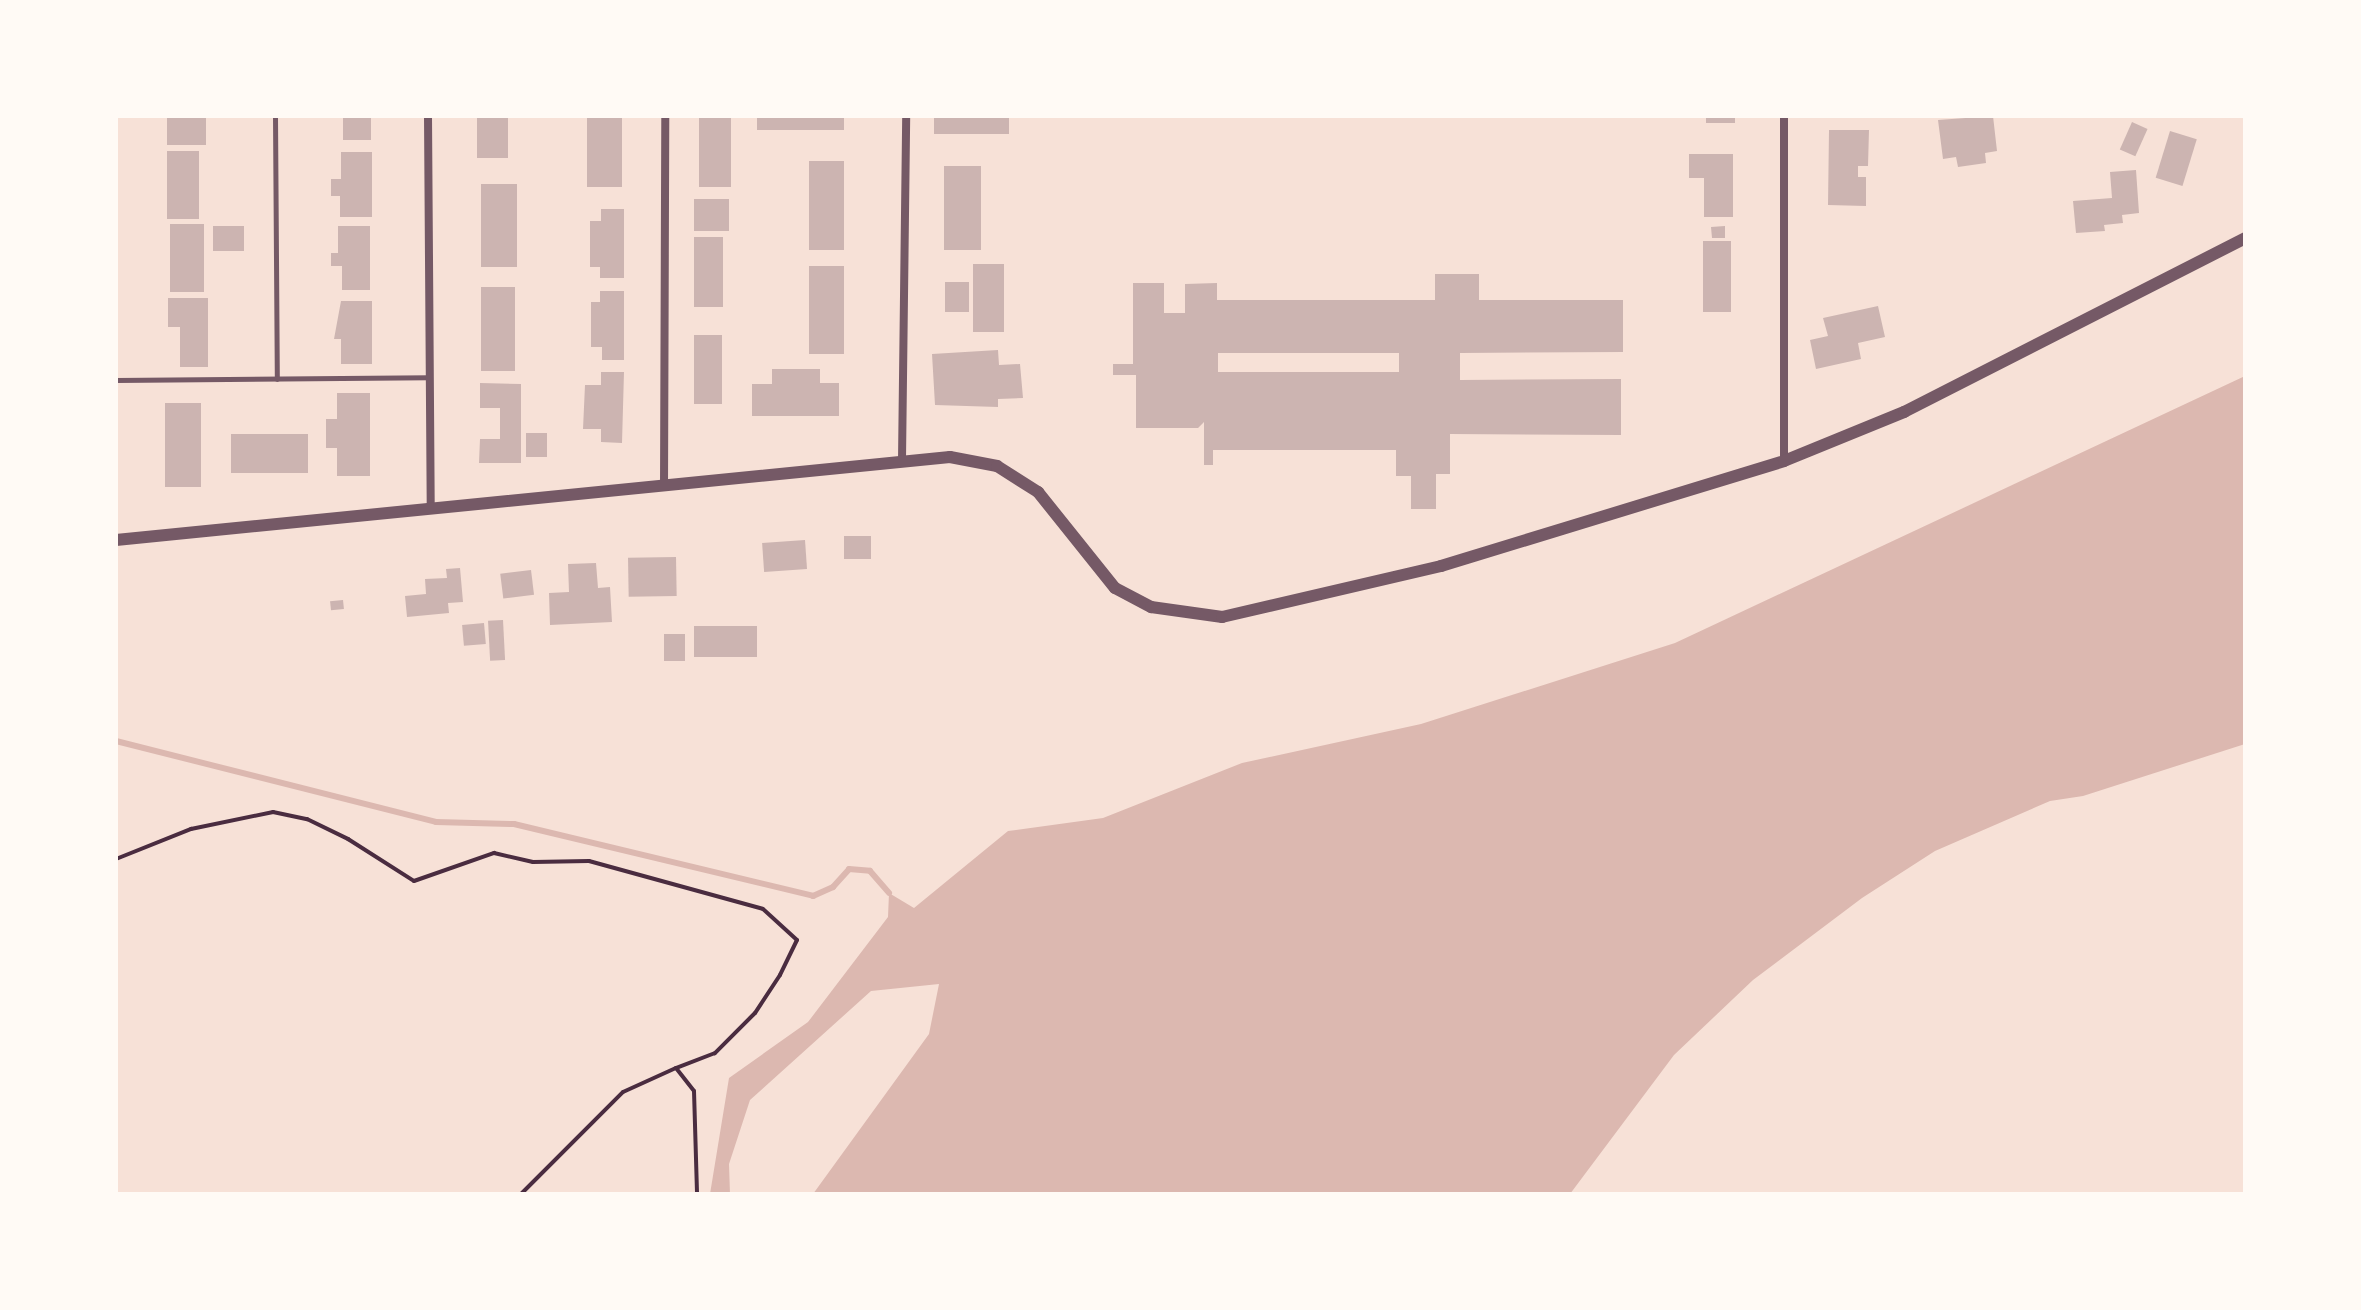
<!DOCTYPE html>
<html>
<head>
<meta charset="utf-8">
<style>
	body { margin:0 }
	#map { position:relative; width:2361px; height:1310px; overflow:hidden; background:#f7e1d7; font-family:Quicksand,sans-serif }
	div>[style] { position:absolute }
	.water>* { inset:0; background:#dcb8b0 }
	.stream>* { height:6px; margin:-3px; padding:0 3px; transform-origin:3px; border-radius:3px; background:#dcb8b0 }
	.building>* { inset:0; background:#ccb4b1; transform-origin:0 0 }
	.path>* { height:4px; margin:-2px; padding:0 2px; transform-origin:2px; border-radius:2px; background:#4a2c40 }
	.service>* { height:5px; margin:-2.5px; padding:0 2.5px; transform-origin:2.5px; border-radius:2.5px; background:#755966 }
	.minor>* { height:8px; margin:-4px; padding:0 4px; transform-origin:4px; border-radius:4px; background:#755966 }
	.tertiary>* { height:12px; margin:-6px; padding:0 6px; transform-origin:6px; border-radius:6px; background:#755966 }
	span { translate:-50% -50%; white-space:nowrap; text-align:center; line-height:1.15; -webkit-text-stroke:8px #fffaf5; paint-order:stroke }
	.frame { position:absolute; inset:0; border:118px solid #fffaf5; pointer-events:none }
</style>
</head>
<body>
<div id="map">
	<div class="water">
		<div style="clip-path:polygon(2245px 376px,2245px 744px,2083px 796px,2050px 801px,1935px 851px,1862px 898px,1753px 980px,1674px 1055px,1570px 1194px,813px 1194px,929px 1034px,939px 984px,871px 991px,750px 1100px,729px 1164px,730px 1194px,710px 1194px,729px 1078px,808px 1022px,888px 917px,889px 893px,914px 908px,1008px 831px,1103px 818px,1242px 763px,1421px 724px,1675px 643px)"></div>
	</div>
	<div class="stream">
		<div style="left:116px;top:741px;width:330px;rotate:14.2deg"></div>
		<div style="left:436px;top:822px;width:78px;rotate:1.5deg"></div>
		<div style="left:514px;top:824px;width:308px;rotate:13.5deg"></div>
		<div style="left:813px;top:896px;width:22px;rotate:-24deg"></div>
		<div style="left:833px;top:887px;width:24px;rotate:-48deg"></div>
		<div style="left:849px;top:869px;width:21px;rotate:5deg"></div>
		<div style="left:870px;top:871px;width:29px;rotate:49deg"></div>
	</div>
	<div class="building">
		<div style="left:206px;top:116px;width:29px;height:39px;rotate:90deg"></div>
		<div style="left:343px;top:116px;width:28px;height:24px"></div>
		<div style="left:477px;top:116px;width:31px;height:42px"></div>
		<div style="left:587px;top:116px;width:35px;height:71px"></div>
		<div style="left:699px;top:116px;width:32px;height:71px"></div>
		<div style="left:757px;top:116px;width:87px;height:14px"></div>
		<div style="left:934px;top:116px;width:75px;height:18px"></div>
		<div style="left:1706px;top:116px;width:29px;height:7px"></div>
		<div style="clip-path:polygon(1993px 116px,1997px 151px,1985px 153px,1986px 163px,1958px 167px,1956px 157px,1943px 159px,1938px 120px)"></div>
		<div style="left:2132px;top:122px;width:17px;height:30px;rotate:24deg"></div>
		<div style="clip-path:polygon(1829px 130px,1869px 130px,1868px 166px,1858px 166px,1858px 177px,1866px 177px,1866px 206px,1828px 205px)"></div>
		<div style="left:2170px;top:131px;width:28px;height:49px;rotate:17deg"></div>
		<div style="left:167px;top:151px;width:32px;height:68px"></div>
		<div style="clip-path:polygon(341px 152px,372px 152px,372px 217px,340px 217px,340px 196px,331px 196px,331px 179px,341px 179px)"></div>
		<div style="clip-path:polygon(1689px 154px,1733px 154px,1733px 217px,1704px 217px,1704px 178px,1689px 178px)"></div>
		<div style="left:809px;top:161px;width:35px;height:89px"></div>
		<div style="left:944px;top:166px;width:37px;height:84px"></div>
		<div style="clip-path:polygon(2136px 170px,2139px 213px,2122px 215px,2123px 223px,2104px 225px,2105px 231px,2076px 233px,2073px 201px,2112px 198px,2110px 172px)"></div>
		<div style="left:481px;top:184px;width:36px;height:83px"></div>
		<div style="left:694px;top:199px;width:35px;height:32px"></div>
		<div style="clip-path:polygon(601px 209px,624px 209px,624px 278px,600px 278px,600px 267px,590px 267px,590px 221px,601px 221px)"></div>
		<div style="left:170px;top:224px;width:34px;height:68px"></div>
		<div style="left:213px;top:226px;width:31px;height:25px"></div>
		<div style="clip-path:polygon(338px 226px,370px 226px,370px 290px,342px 290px,342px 266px,331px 266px,331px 253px,338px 253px)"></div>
		<div style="clip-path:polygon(1725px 226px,1725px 238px,1712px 238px,1711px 227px)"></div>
		<div style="left:694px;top:237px;width:29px;height:70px"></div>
		<div style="left:1703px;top:241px;width:28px;height:71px"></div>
		<div style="left:973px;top:264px;width:31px;height:68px"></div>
		<div style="left:809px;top:266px;width:35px;height:88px"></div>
		<div style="clip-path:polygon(evenodd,1435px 274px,1479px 274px,1479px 300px,1623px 300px,1623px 352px,1460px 353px,1460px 380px,1621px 379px,1621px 435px,1450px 434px,1450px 474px,1436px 474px,1436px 509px,1411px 509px,1411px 476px,1396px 476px,1396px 450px,1213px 450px,1213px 465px,1204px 465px,1204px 422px,1198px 428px,1136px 428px,1136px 375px,1113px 375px,1113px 364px,1133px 364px,1133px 283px,1164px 283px,1164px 313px,1185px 313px,1185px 284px,1217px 283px,1217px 300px,1435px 300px,1435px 274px,1218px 353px,1399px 353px,1399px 372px,1218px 372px,1218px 353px)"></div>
		<div style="left:945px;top:282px;width:24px;height:30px"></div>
		<div style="left:481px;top:287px;width:34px;height:84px"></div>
		<div style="clip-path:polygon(600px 291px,624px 291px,624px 360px,602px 360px,602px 347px,591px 347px,591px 302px,600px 302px)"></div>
		<div style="clip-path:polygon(168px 298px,208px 298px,208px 367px,180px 367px,180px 327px,168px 327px)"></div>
		<div style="clip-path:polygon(341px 301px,372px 301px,372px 364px,341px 364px,341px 339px,334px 339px)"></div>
		<div style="clip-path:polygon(1878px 306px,1885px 337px,1858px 343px,1861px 359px,1816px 369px,1810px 340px,1828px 336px,1823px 318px)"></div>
		<div style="left:694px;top:335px;width:28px;height:69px"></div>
		<div style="clip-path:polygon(998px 350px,999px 365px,1020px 364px,1023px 398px,998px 399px,998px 407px,935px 405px,932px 354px)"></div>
		<div style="clip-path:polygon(772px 369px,820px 369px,820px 383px,839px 383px,839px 416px,752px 416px,752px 384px,772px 384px)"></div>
		<div style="clip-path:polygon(601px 372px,624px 372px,622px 443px,601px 442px,601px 429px,583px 429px,585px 385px,601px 385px)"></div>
		<div style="clip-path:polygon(480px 383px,521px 384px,521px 463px,479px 463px,480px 439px,500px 439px,500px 408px,480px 408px)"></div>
		<div style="clip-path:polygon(337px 393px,370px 393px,370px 476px,337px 476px,337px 448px,326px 448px,326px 419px,337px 419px)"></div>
		<div style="left:165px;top:403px;width:36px;height:84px"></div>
		<div style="left:526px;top:433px;width:21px;height:24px"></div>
		<div style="left:308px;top:434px;width:39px;height:77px;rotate:90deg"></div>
		<div style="left:844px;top:536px;width:27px;height:23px"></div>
		<div style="left:805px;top:540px;width:29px;height:43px;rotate:86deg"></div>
		<div style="left:676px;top:557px;width:39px;height:48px;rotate:89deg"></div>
		<div style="clip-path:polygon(596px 563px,598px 588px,610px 587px,612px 622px,550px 625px,549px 593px,569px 592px,568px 564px)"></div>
		<div style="clip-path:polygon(460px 568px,463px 602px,448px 603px,449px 613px,407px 617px,405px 596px,426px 594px,425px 579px,447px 578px,446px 569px)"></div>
		<div style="left:531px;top:570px;width:25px;height:31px;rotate:83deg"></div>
		<div style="left:343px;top:600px;width:9px;height:13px;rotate:84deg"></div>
		<div style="left:503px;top:620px;width:40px;height:15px;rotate:87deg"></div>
		<div style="left:484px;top:623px;width:21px;height:22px;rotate:85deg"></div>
		<div style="left:757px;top:626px;width:31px;height:63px;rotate:90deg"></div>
		<div style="left:664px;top:634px;width:21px;height:27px"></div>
	</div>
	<div class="path">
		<div style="left:116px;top:859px;width:81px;rotate:-21.8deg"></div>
		<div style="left:191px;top:829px;width:84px;rotate:-11.7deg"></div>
		<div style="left:273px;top:812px;width:35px;rotate:12deg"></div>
		<div style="left:307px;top:819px;width:46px;rotate:26deg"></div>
		<div style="left:348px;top:839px;width:78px;rotate:32.5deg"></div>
		<div style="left:414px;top:881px;width:85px;rotate:-19.3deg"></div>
		<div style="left:494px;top:853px;width:40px;rotate:13deg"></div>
		<div style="left:533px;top:862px;width:56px;rotate:-1deg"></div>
		<div style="left:589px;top:861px;width:180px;rotate:15.4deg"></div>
		<div style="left:763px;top:909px;width:46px;rotate:42.4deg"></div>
		<div style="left:797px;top:940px;width:39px;rotate:116deg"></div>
		<div style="left:780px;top:975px;width:45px;rotate:123.3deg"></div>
		<div style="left:755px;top:1013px;width:57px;rotate:135deg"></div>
		<div style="left:715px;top:1053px;width:42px;rotate:159deg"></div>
		<div style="left:676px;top:1068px;width:29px;rotate:52deg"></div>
		<div style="left:694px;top:1091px;width:103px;rotate:88.3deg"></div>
		<div style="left:521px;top:1194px;width:144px;rotate:-45deg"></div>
		<div style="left:623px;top:1092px;width:58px;rotate:-24.4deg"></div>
	</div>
	<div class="service">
		<div style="left:275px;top:116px;width:263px;rotate:89.6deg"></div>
		<div style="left:116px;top:380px;width:313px;rotate:-0.5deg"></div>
	</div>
	<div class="minor">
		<div style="left:428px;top:116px;width:390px;rotate:89.6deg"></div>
		<div style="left:1784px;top:116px;width:345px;rotate:90deg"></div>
		<div style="left:902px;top:460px;width:344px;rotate:-89.3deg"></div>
		<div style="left:664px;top:487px;width:371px;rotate:-89.8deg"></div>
	</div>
	<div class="tertiary">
		<div style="left:116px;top:540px;width:838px;rotate:-5.68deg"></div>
		<div style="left:950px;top:457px;width:48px;rotate:10.8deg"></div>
		<div style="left:997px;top:466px;width:49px;rotate:32.4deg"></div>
		<div style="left:1038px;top:492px;width:123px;rotate:51.3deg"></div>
		<div style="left:1115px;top:588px;width:41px;rotate:27.8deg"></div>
		<div style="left:1151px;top:607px;width:72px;rotate:8deg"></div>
		<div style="left:1222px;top:617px;width:225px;rotate:-13.1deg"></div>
		<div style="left:1441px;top:566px;width:359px;rotate:-17deg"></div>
		<div style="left:1784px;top:461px;width:130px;rotate:-22.2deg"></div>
		<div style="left:1904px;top:412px;width:383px;rotate:-27deg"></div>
	</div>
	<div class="frame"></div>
</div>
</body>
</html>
